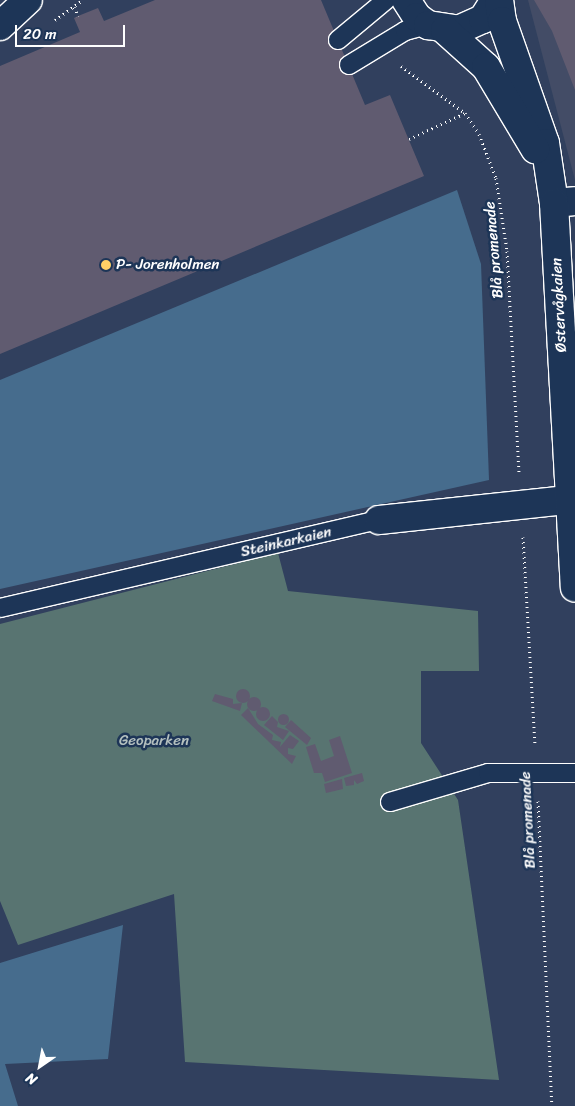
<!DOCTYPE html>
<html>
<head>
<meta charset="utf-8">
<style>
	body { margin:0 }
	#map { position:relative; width:575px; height:1106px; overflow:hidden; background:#31405e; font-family:Sriracha,sans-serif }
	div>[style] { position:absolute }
	.built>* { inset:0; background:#434c66 }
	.green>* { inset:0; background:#587471 }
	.water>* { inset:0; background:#466c8d }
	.building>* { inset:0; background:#605b70 }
	.round { border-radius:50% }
	.path>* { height:3px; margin-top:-1.5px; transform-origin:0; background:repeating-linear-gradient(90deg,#fff 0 1px,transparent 0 5px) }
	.roads { filter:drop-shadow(1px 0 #fff) drop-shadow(-1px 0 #fff) drop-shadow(0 1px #fff) drop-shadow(0 -1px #fff) }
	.lane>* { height:18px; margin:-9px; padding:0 9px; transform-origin:9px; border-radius:9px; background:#1d3557 }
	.street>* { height:28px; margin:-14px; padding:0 14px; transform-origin:14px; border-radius:14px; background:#1d3557 }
	.secondary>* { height:28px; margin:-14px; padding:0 14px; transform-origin:14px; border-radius:14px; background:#1d3557 }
	.dots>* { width:14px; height:14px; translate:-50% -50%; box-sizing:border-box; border:2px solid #1d3557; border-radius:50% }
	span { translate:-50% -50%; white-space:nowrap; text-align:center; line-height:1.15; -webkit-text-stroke:5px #1d3557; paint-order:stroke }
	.street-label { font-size:15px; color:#fff }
	.poi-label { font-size:15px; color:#fff }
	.left { translate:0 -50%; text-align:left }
	.park-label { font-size:15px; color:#b4c0bf }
	.north { position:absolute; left:15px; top:1041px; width:50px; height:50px; -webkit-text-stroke:4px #1d3557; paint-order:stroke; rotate:213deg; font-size:14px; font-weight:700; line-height:20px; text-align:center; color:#fff }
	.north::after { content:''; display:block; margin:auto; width:18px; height:22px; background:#fff; clip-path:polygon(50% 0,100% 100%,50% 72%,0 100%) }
	.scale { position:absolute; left:15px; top:25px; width:110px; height:22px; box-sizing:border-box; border:2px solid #fff; border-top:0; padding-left:6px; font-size:15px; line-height:18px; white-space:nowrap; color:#fff; -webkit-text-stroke:4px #1d3557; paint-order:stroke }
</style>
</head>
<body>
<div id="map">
	<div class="built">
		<div style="clip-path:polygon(528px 0,575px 0,575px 180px)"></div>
	</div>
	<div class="green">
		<div style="clip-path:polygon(278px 553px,288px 591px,478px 611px,479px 671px,421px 671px,421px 743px,458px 800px,499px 1080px,185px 1062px,174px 894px,18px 945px,0 901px,0 624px)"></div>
	</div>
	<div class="water">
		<div style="clip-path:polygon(457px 190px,481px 264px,489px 480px,0 589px,0 380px)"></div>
		<div style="clip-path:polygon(123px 925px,108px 1059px,5px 1064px,18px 1106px,0 1106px,0 963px)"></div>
	</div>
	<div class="building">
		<div style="clip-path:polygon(155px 0,321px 0,365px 105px,390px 95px,424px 176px,0 354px,0 66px,80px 32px,74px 18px,78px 16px,98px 8px,104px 21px)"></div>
		<div style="clip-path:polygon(534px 0,575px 0,575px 90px,552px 31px)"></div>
		<div class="round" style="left:236px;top:689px;width:14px;height:14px"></div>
		<div style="clip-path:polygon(215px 694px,233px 699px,233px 704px,242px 703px,240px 711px,212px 701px)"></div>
		<div class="round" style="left:247px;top:697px;width:14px;height:14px"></div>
		<div class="round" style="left:256px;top:707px;width:14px;height:14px"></div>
		<div style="clip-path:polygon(248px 708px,258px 724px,273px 735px,272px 740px,281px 742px,280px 747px,290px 735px,299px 741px,293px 749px,288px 748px,288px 754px,296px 756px,292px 764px,241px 715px)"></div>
		<div class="round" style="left:277.5px;top:713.5px;width:11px;height:11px"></div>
		<div style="clip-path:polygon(272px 716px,278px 722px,277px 727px,289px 731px,283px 740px,264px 725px)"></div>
		<div style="clip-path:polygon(291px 720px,311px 738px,307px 745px,285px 727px)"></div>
		<div style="clip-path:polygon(340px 736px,352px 773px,325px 782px,322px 773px,314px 773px,306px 747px,315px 744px,321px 761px,334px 756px,329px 740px)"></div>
		<div style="clip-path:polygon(362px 773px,364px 781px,357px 784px,354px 780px,354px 785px,346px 786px,344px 778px)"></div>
		<div style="clip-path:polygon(342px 779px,343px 789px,326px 793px,324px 784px)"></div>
	</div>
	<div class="path">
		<div style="left:74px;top:7px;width:10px;rotate:66deg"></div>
		<div style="left:55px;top:20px;width:34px;rotate:-36deg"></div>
		<div style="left:401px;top:66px;width:79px;rotate:36.3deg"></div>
		<div style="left:465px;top:113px;width:25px;rotate:56deg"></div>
		<div style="left:479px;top:134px;width:47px;rotate:68.9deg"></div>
		<div style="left:496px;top:178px;width:74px;rotate:81.4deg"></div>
		<div style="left:507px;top:251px;width:222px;rotate:86.9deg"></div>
		<div style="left:409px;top:139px;width:62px;rotate:-24.9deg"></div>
		<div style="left:523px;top:537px;width:208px;rotate:86.7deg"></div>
		<div style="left:538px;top:801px;width:305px;rotate:87.4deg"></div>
	</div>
	<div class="roads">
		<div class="lane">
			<div style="left:338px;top:40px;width:62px;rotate:-39.8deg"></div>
			<div style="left:349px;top:65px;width:66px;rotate:-31.3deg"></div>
			<div style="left:405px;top:31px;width:24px;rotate:-15deg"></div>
			<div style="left:0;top:608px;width:389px;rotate:-13.1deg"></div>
			<div style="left:390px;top:802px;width:102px;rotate:-16.5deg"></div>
			<div style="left:488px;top:773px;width:87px"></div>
		</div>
		<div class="street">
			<div style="left:554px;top:203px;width:21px;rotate:-5deg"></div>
			<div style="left:379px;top:520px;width:197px;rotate:-6.1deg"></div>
		</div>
		<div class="secondary">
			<div style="left:406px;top:0;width:20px;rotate:57deg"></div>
			<div style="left:417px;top:17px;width:14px;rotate:36deg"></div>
			<div style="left:428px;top:25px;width:30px;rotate:9deg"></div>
			<div style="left:458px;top:30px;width:27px;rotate:-24deg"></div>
			<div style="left:483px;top:19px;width:22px;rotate:-58deg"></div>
			<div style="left:499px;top:0;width:21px;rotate:82deg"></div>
			<div style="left:502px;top:21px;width:129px;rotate:70.6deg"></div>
			<div style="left:545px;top:143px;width:61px;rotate:81.5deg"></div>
			<div style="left:554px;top:203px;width:385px;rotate:86.9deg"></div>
			<div style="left:0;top:26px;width:38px;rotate:-43deg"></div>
			<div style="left:445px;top:30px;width:55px;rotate:42.1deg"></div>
			<div style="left:486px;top:67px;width:96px;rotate:59.1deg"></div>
		</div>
	</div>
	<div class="dots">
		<div style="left:106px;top:265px;background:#ffd166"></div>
	</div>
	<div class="street-label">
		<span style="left:494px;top:250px;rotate:-95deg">Blå promenade</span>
		<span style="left:559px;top:305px;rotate:-93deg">Østervågkaien</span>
		<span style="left:286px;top:542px;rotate:-13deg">Steinkarkaien</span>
		<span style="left:528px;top:820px;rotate:-93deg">Blå promenade</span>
	</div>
	<div class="poi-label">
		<span class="left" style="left:116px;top:265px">P- Jorenholmen</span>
	</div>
	<div class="park-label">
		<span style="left:154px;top:741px">Geoparken</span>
	</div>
	<div class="north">N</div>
	<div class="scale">20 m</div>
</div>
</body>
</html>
